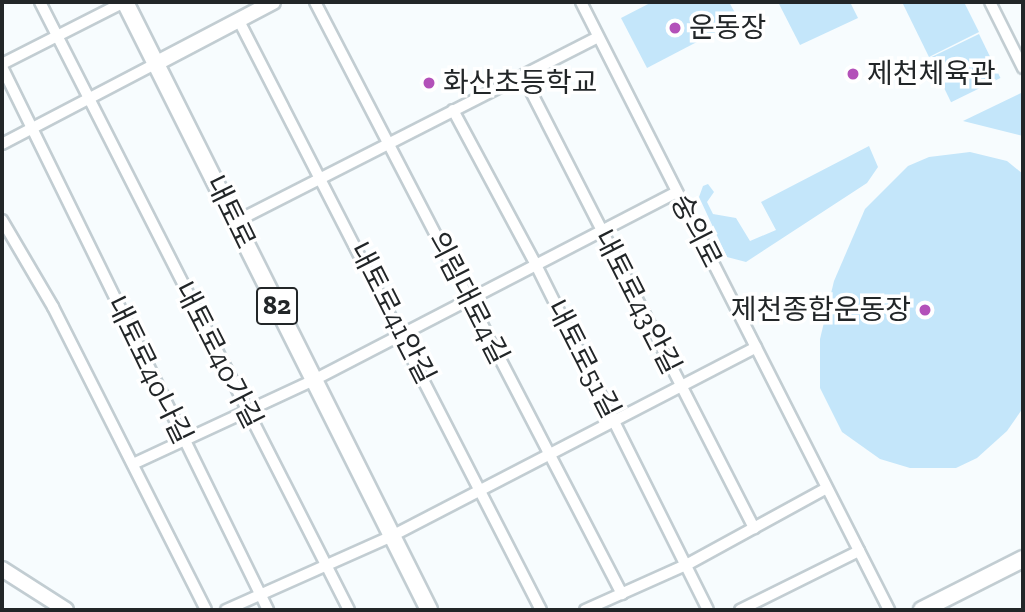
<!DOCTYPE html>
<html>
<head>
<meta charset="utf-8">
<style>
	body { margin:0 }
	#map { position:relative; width:1025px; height:612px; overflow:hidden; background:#f7fcfe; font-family:"Zilla Slab","Noto Sans KR",serif }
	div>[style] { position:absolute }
	.green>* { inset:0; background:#c4e6fa; transform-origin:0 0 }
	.roads { filter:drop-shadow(2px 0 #c2cdd2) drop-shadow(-2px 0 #c2cdd2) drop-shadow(0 2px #c2cdd2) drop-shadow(0 -2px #c2cdd2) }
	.street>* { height:10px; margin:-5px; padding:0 5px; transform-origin:5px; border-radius:5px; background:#fff }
	.secondary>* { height:14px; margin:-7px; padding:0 7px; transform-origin:7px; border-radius:7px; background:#fff }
	.primary>* { height:16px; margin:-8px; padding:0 8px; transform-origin:8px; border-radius:8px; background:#fff }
	.dots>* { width:19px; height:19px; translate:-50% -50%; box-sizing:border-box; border:4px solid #fff; border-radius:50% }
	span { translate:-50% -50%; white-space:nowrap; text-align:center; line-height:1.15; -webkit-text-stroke:7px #fff; paint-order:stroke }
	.shield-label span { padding:2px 5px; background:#fff; border:2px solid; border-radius:5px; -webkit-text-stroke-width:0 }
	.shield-label { font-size:26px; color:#222628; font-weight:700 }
	.poi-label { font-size:28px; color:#222628 }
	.left { translate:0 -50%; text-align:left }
	.right { translate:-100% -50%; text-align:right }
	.street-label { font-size:28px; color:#222628 }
	.frame { position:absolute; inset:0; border:4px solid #222628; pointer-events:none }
</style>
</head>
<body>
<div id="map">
	<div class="green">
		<div style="clip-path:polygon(652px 2px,729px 2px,739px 20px,647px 68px,621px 18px)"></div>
		<div style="clip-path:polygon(778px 2px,850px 2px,858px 18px,800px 45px)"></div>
		<div style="clip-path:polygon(902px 2px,964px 2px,979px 32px,929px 57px)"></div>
		<div style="left:979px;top:34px;width:49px;height:55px;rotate:64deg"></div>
		<div style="clip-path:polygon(1023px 92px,1023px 136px,963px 121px)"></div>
		<div style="clip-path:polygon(869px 146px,878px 167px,867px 183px,746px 262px,727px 257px,699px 197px,703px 186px,708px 184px,714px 192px,707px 202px,713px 214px,736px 218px,750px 241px,776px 230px,761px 202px)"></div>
		<div style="clip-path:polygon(970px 152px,1007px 161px,1023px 174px,1023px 408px,1007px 431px,977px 458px,956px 468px,910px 468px,880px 459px,842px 432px,820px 388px,820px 339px,834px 281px,865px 209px,908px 166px,929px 157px)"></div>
	</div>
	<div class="roads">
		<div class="street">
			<div style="left:40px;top:2px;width:682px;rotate:63.06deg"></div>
			<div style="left:315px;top:2px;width:667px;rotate:62.59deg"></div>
			<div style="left:581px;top:2px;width:682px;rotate:63.13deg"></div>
			<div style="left:990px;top:2px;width:74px;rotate:63.4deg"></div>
			<div style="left:238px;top:19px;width:664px;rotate:62.86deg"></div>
			<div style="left:2px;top:64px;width:137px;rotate:-26.9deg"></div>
			<div style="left:2px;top:67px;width:605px;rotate:63.9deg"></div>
			<div style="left:523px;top:76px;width:508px;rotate:62.93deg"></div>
			<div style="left:453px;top:110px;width:176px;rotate:61.8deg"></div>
			<div style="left:536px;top:265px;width:385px;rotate:63.5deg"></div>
			<div style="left:2px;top:144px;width:175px;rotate:-27.6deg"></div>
			<div style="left:2px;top:220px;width:101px;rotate:59.6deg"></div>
			<div style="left:53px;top:307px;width:339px;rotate:63.2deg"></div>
			<div style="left:235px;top:222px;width:407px;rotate:-27deg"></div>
			<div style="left:133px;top:464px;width:200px;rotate:-24.9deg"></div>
			<div style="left:314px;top:380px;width:408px;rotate:-27.4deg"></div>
			<div style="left:226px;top:610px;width:182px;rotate:-24deg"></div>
			<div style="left:392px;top:536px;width:410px;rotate:-27.4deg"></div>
			<div style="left:585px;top:610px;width:113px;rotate:-24.1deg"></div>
			<div style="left:688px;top:564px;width:158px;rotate:-28.7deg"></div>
			<div style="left:740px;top:610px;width:133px;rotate:-26.4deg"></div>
		</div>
		<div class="secondary">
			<div style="left:157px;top:63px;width:131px;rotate:-27.7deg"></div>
			<div style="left:2px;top:569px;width:76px;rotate:32.6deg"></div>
		</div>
		<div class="primary">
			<div style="left:125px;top:2px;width:680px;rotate:63.43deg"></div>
			<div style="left:922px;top:610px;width:113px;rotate:-26.8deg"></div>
		</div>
	</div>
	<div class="dots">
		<div style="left:675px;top:28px;background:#b351b9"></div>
		<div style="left:853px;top:74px;background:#b351b9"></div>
		<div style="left:429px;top:83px;background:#b351b9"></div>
		<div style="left:925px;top:310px;background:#b351b9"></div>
	</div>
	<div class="shield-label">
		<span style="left:277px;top:306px">82</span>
	</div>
	<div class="poi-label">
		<span class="left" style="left:689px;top:28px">운동장</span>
		<span class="left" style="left:867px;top:74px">제천체육관</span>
		<span class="left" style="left:443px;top:83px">화산초등학교</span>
		<span class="right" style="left:911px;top:310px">제천종합운동장</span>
	</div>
	<div class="street-label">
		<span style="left:230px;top:212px;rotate:64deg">내토로</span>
		<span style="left:696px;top:231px;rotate:63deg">숭의로</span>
		<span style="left:468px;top:298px;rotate:63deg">의림대로4길</span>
		<span style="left:637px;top:302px;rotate:63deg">내토로43안길</span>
		<span style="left:392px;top:313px;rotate:63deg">내토로41안길</span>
		<span style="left:218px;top:355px;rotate:63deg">내토로40가길</span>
		<span style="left:583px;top:359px;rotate:63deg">내토로51길</span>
		<span style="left:149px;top:370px;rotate:64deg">내토로40나길</span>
	</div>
	<div class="frame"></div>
</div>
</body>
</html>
